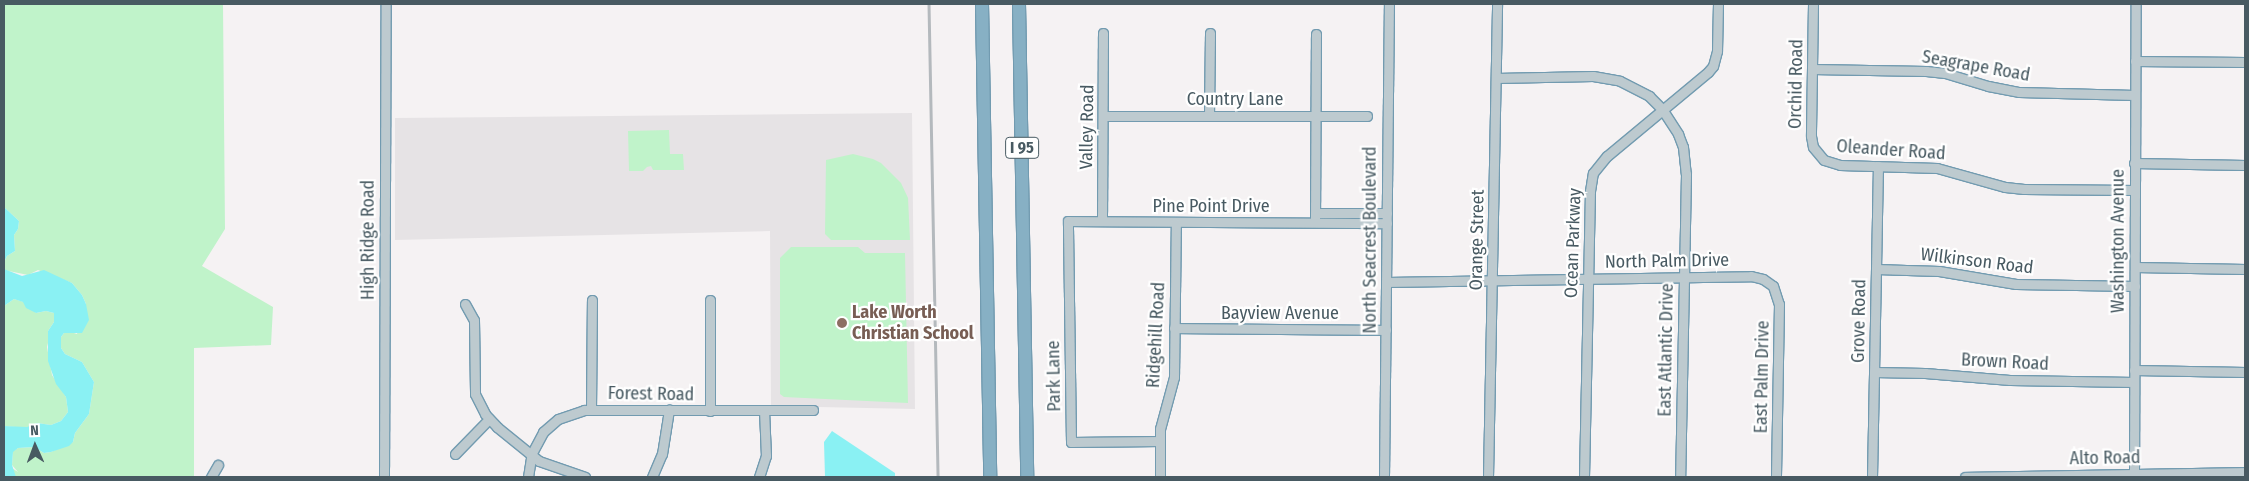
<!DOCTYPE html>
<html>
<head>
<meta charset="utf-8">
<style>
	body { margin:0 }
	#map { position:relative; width:2249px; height:481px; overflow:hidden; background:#f5f2f3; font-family:"Fira Sans Condensed",sans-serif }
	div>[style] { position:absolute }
	.education>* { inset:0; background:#e6e3e5 }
	.green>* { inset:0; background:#c0f3ca }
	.water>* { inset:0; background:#8af1f3 }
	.roads { filter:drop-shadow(1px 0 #729bb0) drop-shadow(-1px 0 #729bb0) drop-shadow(0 1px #729bb0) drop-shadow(0 -1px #729bb0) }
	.minor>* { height:9px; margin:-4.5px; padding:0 4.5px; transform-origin:4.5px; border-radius:4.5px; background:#bdcacf }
	.highway>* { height:12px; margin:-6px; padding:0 6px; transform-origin:6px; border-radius:6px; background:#87b0c4 }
	.rail>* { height:2.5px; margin:-1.25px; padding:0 1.25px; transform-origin:1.25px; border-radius:1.25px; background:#b4b9bd }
	.dots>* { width:14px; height:14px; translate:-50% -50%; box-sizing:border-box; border:2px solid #fff; border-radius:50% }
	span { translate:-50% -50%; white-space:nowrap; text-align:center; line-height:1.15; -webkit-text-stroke:4.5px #fff; paint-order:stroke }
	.shield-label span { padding:1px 4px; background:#fff; border:1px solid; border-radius:4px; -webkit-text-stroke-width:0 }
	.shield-label { font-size:16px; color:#485a62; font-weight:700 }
	.street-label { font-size:18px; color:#485a62 }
	.education-label { font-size:18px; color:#785e54; font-weight:700 }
	.left { translate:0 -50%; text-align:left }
	.frame { position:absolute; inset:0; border:5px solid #485a62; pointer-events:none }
	.north { position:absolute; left:10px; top:421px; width:50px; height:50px; -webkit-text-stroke:4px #fff; paint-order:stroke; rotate:358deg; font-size:14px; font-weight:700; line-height:20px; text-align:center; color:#485a62 }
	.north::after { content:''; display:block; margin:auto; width:18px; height:22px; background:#485a62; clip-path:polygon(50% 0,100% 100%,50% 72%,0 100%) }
</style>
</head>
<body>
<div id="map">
	<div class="education">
		<div style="clip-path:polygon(912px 113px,915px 409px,771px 406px,770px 231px,395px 240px,395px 118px)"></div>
	</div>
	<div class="green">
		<div style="clip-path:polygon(4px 4px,223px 4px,225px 229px,202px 266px,273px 307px,271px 345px,194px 348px,194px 477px,4px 477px,4px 463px,18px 472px,12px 465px,13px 451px,18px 448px,34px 447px,44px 453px,51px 452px,73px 442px,75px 433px,89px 414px,94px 382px,82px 362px,65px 354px,61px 348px,61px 337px,64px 333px,71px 332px,77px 334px,86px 304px,82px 295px,72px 283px,38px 270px,28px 275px,4px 270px,4px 262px,7px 256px,15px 251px,14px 235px,18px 229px,19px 221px,4px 207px)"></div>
		<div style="clip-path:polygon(669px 130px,670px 154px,683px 154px,684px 170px,653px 170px,651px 166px,647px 167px,643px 171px,629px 171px,628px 131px)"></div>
		<div style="clip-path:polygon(853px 154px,873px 159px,881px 163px,901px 183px,908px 198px,910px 240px,831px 240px,825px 234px,826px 160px)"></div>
		<div style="clip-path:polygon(791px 247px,858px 247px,865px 253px,905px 253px,908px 403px,784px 397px,780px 394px,780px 258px)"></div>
		<div style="clip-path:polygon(14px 299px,24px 302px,36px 313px,46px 311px,54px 313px,54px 322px,48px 331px,49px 339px,47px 347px,52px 375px,66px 397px,68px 412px,61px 421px,51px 425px,37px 423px,27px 428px,4px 426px,4px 306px)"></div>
	</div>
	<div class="water">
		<div style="clip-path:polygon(4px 207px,19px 221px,18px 229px,14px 235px,15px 251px,7px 256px,4px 262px)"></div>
		<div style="clip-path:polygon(4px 269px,22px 276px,44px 270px,72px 283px,82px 295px,86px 304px,89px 320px,82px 333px,64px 333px,61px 337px,61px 348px,65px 354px,82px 362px,94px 382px,89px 414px,75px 433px,73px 442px,69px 446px,51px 452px,44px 453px,34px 447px,18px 448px,13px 452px,12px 465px,16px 477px,4px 477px,4px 426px,27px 427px,37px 423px,51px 425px,61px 421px,68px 412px,66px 397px,56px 384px,48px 361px,48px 331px,54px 322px,54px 313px,46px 311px,36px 313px,26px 308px,23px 302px,14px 299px,4px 306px)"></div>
		<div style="clip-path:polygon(832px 431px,895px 473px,895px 477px,825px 477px,824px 442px)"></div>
	</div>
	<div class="roads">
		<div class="minor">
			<div style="left:1813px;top:4px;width:132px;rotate:90.9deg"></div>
			<div style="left:1811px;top:136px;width:11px;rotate:80deg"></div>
			<div style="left:1813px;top:147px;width:17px;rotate:50deg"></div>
			<div style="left:1824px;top:160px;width:17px;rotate:17deg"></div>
			<div style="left:1840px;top:165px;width:97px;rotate:1.8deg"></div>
			<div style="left:1937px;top:168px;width:71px;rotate:15.6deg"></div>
			<div style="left:2005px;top:187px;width:19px;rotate:6deg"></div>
			<div style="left:2024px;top:189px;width:110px;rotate:0.5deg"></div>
			<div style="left:2135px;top:61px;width:110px;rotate:0.5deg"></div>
			<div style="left:1812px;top:69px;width:114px;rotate:1deg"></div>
			<div style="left:1926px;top:71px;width:19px;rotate:6deg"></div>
			<div style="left:1945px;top:73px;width:45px;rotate:16.8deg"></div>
			<div style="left:1988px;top:86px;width:32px;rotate:11deg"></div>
			<div style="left:2019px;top:92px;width:116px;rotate:1.5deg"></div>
			<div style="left:1496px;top:78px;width:97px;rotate:-1.2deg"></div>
			<div style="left:1593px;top:76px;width:27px;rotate:10deg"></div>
			<div style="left:1620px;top:81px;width:33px;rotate:27deg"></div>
			<div style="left:1649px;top:96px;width:18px;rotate:45deg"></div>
			<div style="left:1662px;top:109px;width:30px;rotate:57deg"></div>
			<div style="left:1678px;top:134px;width:14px;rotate:69deg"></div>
			<div style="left:1683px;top:147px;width:27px;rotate:84deg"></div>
			<div style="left:1686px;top:174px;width:303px;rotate:91.1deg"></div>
			<div style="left:1209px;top:115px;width:82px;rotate:-89.3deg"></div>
			<div style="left:1103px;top:116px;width:264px"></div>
			<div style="left:2134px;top:163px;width:111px;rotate:1deg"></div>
			<div style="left:1315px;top:213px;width:72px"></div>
			<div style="left:1102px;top:221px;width:188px;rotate:-89.7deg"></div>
			<div style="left:1315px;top:222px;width:188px;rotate:-89.7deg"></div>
			<div style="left:2135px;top:267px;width:110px;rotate:1deg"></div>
			<div style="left:1876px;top:269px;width:63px;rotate:1.8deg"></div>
			<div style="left:1939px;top:271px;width:78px;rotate:9.6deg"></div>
			<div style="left:2016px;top:284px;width:119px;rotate:1deg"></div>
			<div style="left:1386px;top:282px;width:365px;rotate:-0.9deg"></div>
			<div style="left:1751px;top:276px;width:12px;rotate:14deg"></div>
			<div style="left:1763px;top:279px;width:12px;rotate:35deg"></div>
			<div style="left:1773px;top:286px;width:19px;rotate:72deg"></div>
			<div style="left:1779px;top:304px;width:173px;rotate:91deg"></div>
			<div style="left:465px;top:304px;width:18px;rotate:61deg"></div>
			<div style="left:474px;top:320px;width:74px;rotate:89.2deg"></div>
			<div style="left:475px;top:394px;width:22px;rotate:63deg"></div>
			<div style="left:485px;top:414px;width:18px;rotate:47deg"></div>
			<div style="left:497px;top:427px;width:54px;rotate:39deg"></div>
			<div style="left:539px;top:461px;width:49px;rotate:19.2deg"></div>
			<div style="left:1174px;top:328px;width:212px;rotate:0.5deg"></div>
			<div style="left:2134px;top:370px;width:111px;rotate:1deg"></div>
			<div style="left:1874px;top:372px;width:51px;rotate:1.1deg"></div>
			<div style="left:1925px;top:373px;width:85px;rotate:4.7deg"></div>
			<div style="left:2010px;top:380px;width:124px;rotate:0.9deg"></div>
			<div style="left:591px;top:410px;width:110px;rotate:-89.5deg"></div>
			<div style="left:710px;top:411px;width:111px;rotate:-90deg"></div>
			<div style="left:1160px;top:441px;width:89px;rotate:179.4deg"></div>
			<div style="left:1071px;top:442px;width:221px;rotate:-90.8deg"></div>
			<div style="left:1068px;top:221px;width:319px;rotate:0.4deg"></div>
			<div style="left:455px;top:454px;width:49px;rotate:-45.8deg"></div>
			<div style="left:211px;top:477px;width:14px;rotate:-60deg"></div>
			<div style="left:384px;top:477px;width:473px;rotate:-89.8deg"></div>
			<div style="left:528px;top:477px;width:24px;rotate:-81deg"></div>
			<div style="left:532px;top:453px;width:24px;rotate:-62deg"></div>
			<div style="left:543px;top:432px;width:20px;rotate:-41deg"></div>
			<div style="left:558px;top:419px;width:28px;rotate:-19deg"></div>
			<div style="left:584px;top:410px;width:229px"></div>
			<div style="left:652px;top:477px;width:25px;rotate:-67deg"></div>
			<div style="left:662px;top:454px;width:45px;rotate:-81deg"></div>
			<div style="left:759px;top:477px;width:22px;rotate:-72deg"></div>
			<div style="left:766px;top:456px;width:45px;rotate:-92.5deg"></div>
			<div style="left:1160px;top:477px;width:48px;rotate:-90deg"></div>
			<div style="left:1160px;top:429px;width:54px;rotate:-74.9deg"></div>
			<div style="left:1174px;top:377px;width:154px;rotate:-89.3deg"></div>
			<div style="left:1384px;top:477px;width:473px;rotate:-89.4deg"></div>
			<div style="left:1488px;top:477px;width:473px;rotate:-88.9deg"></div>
			<div style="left:1584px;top:477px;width:286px;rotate:-88.8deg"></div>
			<div style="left:1590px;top:191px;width:18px;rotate:-81deg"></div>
			<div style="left:1593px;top:173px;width:22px;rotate:-51deg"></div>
			<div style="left:1607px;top:156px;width:131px;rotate:-39.7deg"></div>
			<div style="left:1708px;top:72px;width:8px;rotate:-50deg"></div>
			<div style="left:1713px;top:66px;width:16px;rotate:-75deg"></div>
			<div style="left:1717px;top:51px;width:47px;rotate:-88.8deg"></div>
			<div style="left:1872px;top:477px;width:311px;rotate:-88.9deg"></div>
			<div style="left:1965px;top:477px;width:280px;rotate:-1deg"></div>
			<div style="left:2134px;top:477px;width:473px;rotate:-89.8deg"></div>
		</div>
		<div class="highway">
			<div style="left:982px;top:4px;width:473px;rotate:89deg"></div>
			<div style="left:1019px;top:4px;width:473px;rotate:89deg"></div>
		</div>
	</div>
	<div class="rail">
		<div style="left:929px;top:4px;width:473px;rotate:88.9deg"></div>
	</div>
	<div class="dots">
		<div style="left:842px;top:323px;background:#8d6e63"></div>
	</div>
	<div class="shield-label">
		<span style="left:1022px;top:148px">I 95</span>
	</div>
	<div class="street-label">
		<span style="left:1976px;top:66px;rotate:10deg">Seagrape Road</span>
		<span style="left:1796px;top:84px;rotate:-89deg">Orchid Road</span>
		<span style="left:1235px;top:99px">Country Lane</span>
		<span style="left:1087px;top:127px;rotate:-89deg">Valley Road</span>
		<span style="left:1891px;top:150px;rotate:4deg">Oleander Road</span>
		<span style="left:1211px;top:206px">Pine Point Drive</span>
		<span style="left:368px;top:240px;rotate:-90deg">High Ridge Road</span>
		<span style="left:1370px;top:240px;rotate:-90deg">North Seacrest Boulevard</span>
		<span style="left:1477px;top:240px;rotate:-89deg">Orange Street</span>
		<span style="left:2118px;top:241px;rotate:-90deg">Washington Avenue</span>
		<span style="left:1573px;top:243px;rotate:-88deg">Ocean Parkway</span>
		<span style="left:1667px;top:261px;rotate:-1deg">North Palm Drive</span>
		<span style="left:1977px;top:261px;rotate:7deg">Wilkinson Road</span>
		<span style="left:1280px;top:313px">Bayview Avenue</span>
		<span style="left:1859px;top:321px;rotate:-89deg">Grove Road</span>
		<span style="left:1156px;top:335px;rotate:-87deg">Ridgehill Road</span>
		<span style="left:1666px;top:350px;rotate:-89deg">East Atlantic Drive</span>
		<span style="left:2005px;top:362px;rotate:3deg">Brown Road</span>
		<span style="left:1054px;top:376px;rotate:-91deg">Park Lane</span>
		<span style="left:1762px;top:377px;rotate:-89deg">East Palm Drive</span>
		<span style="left:651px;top:394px;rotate:1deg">Forest Road</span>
		<span style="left:2105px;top:458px;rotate:-1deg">Alto Road</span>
	</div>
	<div class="education-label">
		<span class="left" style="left:852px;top:323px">Lake Worth<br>Christian School</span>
	</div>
	<div class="frame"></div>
	<div class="north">N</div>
</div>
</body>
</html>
